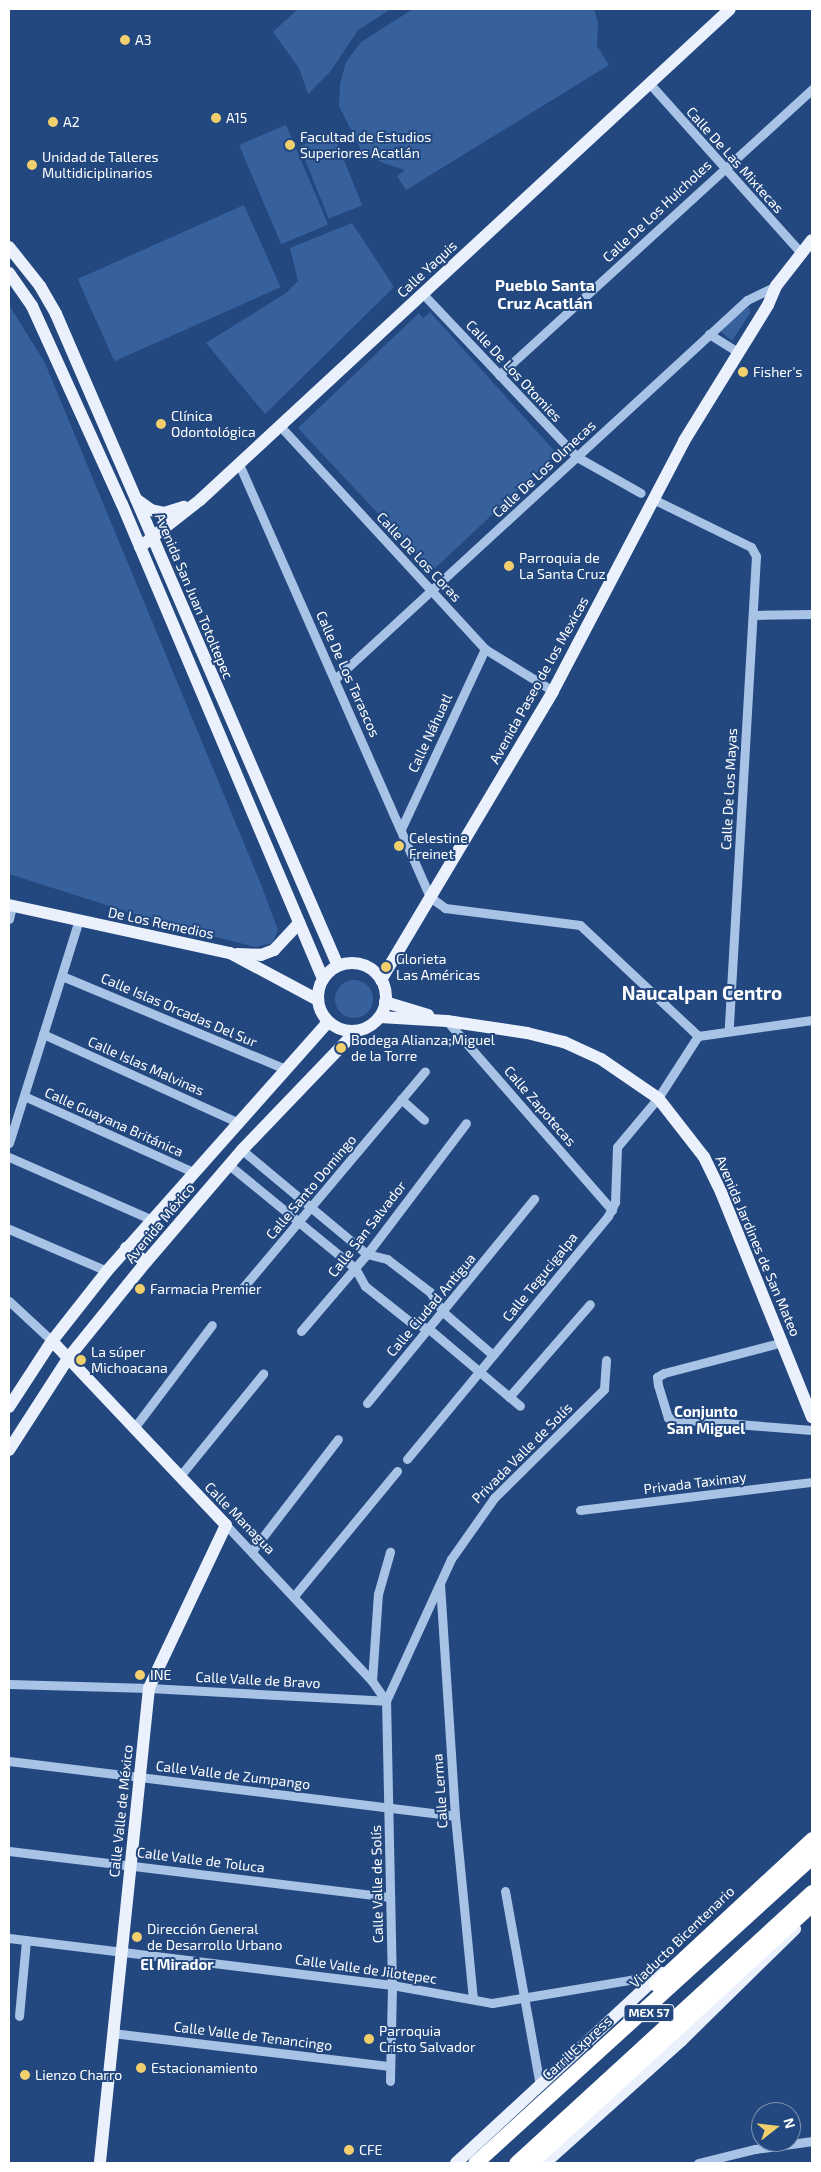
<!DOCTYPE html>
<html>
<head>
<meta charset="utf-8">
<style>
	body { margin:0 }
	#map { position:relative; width:821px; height:2172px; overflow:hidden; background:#23487f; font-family:"Exo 2",sans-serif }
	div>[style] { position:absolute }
	.green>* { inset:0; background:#37619d; transform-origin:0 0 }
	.round { border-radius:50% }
	.minor>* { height:9px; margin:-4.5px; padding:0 4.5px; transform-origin:4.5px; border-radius:4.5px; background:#a9c3e6 }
	.major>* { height:12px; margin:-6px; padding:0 6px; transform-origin:6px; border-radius:6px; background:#eaf1fd }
	.major>.ring { margin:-6px; padding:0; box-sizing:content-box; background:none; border:12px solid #eaf1fd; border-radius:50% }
	.highway>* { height:15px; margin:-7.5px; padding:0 7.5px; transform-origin:7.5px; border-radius:7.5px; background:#fff }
	.highway-bridge>* { height:15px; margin:-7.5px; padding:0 7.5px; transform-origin:7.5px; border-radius:7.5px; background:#fff }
	.dots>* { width:14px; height:14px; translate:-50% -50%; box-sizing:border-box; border:2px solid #23487f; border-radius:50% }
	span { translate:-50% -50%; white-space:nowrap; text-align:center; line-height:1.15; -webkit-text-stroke:4px #23487f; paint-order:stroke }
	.shield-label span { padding:1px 4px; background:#23487f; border:1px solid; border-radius:4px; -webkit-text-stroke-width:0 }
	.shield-label { font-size:12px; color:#fff; font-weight:700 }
	.poi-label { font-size:14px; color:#fff }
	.left { translate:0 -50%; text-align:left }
	.street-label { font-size:14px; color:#fff }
	.neighbourhood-label { font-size:15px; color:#fff; font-weight:700 }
	.quarter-label { font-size:16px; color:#fff; font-weight:700 }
	.district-label { font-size:19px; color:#fff; font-weight:700 }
	.frame { position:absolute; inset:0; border:10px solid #fff; pointer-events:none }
	.north { position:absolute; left:751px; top:2102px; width:50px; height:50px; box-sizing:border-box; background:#23487f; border:1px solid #7b91b2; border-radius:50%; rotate:74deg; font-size:14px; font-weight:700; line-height:20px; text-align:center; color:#fff }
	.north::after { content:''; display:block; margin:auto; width:18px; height:22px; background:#f1cf6c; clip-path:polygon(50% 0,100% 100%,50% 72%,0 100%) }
</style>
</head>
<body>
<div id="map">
	<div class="green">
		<div style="clip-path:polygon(298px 9px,391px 9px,358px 30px,330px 72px,308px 94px,299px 68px,273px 32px)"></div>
		<div style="clip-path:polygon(413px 9px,594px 9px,598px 23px,597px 46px,609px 65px,406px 190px,397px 176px,405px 170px,383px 163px,361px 150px,339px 106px,340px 84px,346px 62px,361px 42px)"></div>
		<div style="left:286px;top:125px;width:108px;height:51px;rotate:67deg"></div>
		<div style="left:333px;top:133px;width:78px;height:36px;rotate:68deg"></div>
		<div style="left:244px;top:205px;width:90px;height:182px;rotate:66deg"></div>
		<div style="clip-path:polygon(352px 223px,394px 287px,265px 414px,206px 343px,286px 293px,298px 281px,290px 248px)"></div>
		<div style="clip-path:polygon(9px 305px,45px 363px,260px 882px,278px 930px,272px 943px,255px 947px,163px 923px,9px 874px)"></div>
		<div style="clip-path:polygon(749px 307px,750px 313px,732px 341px,720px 331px,726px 322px)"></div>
		<div style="clip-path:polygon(430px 312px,557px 454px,432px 571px,298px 428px,419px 313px,423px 318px)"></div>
		<div class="round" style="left:335px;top:980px;width:38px;height:38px"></div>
	</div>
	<div class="minor">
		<div style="left:650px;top:84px;width:228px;rotate:48.2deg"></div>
		<div style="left:423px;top:294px;width:224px;rotate:46.6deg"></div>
		<div style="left:577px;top:457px;width:73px;rotate:29.4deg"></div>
		<div style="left:709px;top:334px;width:34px;rotate:32deg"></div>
		<div style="left:499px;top:375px;width:424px;rotate:-42.4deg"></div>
		<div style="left:280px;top:426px;width:303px;rotate:47.4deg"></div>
		<div style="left:485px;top:649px;width:80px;rotate:31.7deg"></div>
		<div style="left:239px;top:464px;width:473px;rotate:66.2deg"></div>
		<div style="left:430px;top:897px;width:19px;rotate:36deg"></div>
		<div style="left:445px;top:908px;width:136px;rotate:7.2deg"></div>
		<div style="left:580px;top:925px;width:162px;rotate:43.2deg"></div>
		<div style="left:655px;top:500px;width:107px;rotate:26.1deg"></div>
		<div style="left:751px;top:547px;width:10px;rotate:61deg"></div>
		<div style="left:756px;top:556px;width:475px;rotate:93.3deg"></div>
		<div style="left:754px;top:615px;width:58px;rotate:-1deg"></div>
		<div style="left:335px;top:679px;width:560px;rotate:-42.61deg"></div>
		<div style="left:747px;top:300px;width:32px;rotate:-26deg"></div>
		<div style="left:401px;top:829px;width:199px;rotate:-65deg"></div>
		<div style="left:9px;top:919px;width:13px;rotate:-77deg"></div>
		<div style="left:62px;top:976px;width:242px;rotate:22.6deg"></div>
		<div style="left:447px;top:1021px;width:251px;rotate:48.9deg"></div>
		<div style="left:43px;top:1034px;width:213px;rotate:24.4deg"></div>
		<div style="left:24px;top:1096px;width:185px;rotate:24.2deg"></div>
		<div style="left:401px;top:1099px;width:31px;rotate:42deg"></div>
		<div style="left:9px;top:1143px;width:234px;rotate:-72.6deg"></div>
		<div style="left:242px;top:1150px;width:163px;rotate:39.8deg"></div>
		<div style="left:367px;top:1254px;width:21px;rotate:14deg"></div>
		<div style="left:387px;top:1259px;width:54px;rotate:37.5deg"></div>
		<div style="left:430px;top:1292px;width:24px;rotate:57deg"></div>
		<div style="left:443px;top:1312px;width:66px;rotate:40.7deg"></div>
		<div style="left:9px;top:1157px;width:154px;rotate:23.7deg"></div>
		<div style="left:229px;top:1165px;width:163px;rotate:39.3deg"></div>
		<div style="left:355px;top:1268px;width:21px;rotate:61deg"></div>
		<div style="left:365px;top:1286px;width:56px;rotate:38.5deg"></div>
		<div style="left:409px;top:1321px;width:22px;rotate:22deg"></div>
		<div style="left:429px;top:1329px;width:119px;rotate:40.2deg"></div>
		<div style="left:9px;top:1229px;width:107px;rotate:23.2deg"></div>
		<div style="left:240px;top:1291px;width:287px;rotate:-49.9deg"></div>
		<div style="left:9px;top:1301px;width:59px;rotate:42.9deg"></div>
		<div style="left:301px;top:1331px;width:101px;rotate:-49.4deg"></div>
		<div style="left:367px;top:1254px;width:164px;rotate:-52.9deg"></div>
		<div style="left:783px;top:1342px;width:123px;rotate:165.4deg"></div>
		<div style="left:664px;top:1373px;width:8px;rotate:150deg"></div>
		<div style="left:657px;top:1377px;width:8px;rotate:83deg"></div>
		<div style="left:658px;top:1385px;width:27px;rotate:73deg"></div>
		<div style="left:666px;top:1411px;width:7px;rotate:74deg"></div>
		<div style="left:668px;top:1418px;width:7px;rotate:8deg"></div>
		<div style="left:675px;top:1419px;width:137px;rotate:4.6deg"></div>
		<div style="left:509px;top:1397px;width:123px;rotate:-48.9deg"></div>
		<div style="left:367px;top:1403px;width:264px;rotate:-50.7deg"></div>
		<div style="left:134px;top:1428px;width:129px;rotate:-52.9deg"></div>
		<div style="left:407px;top:1459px;width:315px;rotate:-50.4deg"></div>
		<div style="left:608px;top:1216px;width:16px;rotate:-63deg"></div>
		<div style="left:615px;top:1202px;width:55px;rotate:-87.9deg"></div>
		<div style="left:617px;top:1147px;width:64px;rotate:-50.1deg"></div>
		<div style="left:658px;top:1098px;width:74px;rotate:-57.2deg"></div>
		<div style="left:698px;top:1036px;width:115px;rotate:-8deg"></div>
		<div style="left:180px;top:1476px;width:132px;rotate:-50.9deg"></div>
		<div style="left:580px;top:1510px;width:234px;rotate:-6.9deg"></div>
		<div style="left:226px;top:1525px;width:214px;rotate:46.9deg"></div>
		<div style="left:372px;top:1681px;width:24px;rotate:55deg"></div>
		<div style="left:252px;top:1551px;width:141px;rotate:-52.5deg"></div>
		<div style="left:440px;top:1584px;width:232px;rotate:86.3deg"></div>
		<div style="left:455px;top:1816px;width:183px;rotate:84.4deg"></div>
		<div style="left:294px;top:1596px;width:162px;rotate:-50.5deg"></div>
		<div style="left:372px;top:1681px;width:87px;rotate:-86.1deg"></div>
		<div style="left:378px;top:1594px;width:44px;rotate:-74.1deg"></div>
		<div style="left:9px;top:1684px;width:140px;rotate:1.6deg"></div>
		<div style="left:149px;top:1688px;width:237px;rotate:3.1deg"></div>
		<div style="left:9px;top:1761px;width:449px;rotate:7deg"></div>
		<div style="left:9px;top:1851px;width:384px;rotate:6.9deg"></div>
		<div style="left:505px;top:1891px;width:197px;rotate:79.8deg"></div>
		<div style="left:9px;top:1938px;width:386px;rotate:7deg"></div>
		<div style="left:392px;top:1985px;width:102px;rotate:10.2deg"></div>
		<div style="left:492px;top:2003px;width:169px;rotate:-9.5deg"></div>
		<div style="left:19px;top:2016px;width:76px;rotate:-84.7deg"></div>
		<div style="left:112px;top:2033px;width:280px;rotate:6.8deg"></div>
		<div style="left:390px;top:2081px;width:96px;rotate:-88.8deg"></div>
		<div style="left:392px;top:1985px;width:284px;rotate:-91.2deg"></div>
		<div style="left:386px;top:1701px;width:156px;rotate:-65.4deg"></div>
		<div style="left:451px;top:1559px;width:75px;rotate:-54.8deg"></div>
		<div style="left:494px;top:1498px;width:155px;rotate:-44.7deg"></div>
		<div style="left:604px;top:1389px;width:29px;rotate:-86deg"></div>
		<div style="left:698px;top:2163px;width:59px;rotate:-13.8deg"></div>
		<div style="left:755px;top:2149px;width:58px;rotate:-8deg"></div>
	</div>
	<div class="major">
		<div style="left:9px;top:247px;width:50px;rotate:51.5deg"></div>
		<div style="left:40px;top:286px;width:32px;rotate:60deg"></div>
		<div style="left:56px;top:314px;width:710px;rotate:66.61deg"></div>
		<div style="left:9px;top:273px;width:40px;rotate:55.1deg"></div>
		<div style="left:32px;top:306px;width:217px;rotate:65.6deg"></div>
		<div style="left:122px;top:504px;width:516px;rotate:67.06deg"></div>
		<div style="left:136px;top:499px;width:19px;rotate:36deg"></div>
		<div style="left:151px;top:510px;width:13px;rotate:13deg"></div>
		<div style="left:164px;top:513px;width:21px;rotate:-17deg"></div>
		<div style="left:140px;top:547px;width:76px;rotate:-38.1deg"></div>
		<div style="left:200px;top:500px;width:722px;rotate:-42.81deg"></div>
		<div style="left:9px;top:905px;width:226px;rotate:12.3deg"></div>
		<div style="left:230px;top:953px;width:100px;rotate:28.1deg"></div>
		<div style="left:237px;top:954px;width:24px;rotate:2deg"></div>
		<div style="left:261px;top:955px;width:14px;rotate:-21deg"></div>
		<div style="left:274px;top:950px;width:37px;rotate:-47deg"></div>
		<div class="ring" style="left:318px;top:963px;width:56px;height:56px"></div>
		<div style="left:381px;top:980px;width:336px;rotate:-59.2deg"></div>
		<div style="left:553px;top:691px;width:282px;rotate:-62.3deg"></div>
		<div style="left:684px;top:441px;width:160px;rotate:-58.3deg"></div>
		<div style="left:768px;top:305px;width:21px;rotate:-67deg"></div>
		<div style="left:776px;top:286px;width:58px;rotate:-52deg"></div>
		<div style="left:385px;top:1002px;width:45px;rotate:16.8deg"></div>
		<div style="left:380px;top:1017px;width:67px;rotate:3.4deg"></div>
		<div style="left:447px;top:1021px;width:81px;rotate:8.5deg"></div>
		<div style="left:527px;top:1033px;width:38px;rotate:14deg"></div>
		<div style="left:564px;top:1042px;width:41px;rotate:24.7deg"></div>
		<div style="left:601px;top:1059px;width:69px;rotate:34.4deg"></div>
		<div style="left:658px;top:1098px;width:75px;rotate:52.1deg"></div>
		<div style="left:704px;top:1157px;width:39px;rotate:64deg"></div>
		<div style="left:721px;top:1192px;width:243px;rotate:68deg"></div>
		<div style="left:126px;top:1248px;width:24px;rotate:35deg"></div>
		<div style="left:52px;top:1341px;width:253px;rotate:46.6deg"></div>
		<div style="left:226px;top:1525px;width:180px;rotate:115.3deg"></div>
		<div style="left:149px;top:1688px;width:478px;rotate:95.9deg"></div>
		<div style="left:9px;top:1407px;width:79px;rotate:-56.9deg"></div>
		<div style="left:52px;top:1341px;width:89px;rotate:-51.8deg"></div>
		<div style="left:107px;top:1271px;width:333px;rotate:-48.4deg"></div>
		<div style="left:9px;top:1450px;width:111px;rotate:-57.2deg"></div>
		<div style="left:69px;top:1357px;width:122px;rotate:-51deg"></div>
		<div style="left:146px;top:1262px;width:148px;rotate:-49.4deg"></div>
		<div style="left:242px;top:1150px;width:163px;rotate:-46.2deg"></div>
		<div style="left:456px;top:2163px;width:280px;rotate:-42.8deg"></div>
		<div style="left:545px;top:2163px;width:183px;rotate:-41.9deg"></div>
		<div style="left:681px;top:2041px;width:160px;rotate:-44.5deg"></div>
	</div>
	<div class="highway">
		<div style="left:475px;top:2163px;width:456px;rotate:-42.3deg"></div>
		<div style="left:516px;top:2163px;width:401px;rotate:-42.5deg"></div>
	</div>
	<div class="highway-bridge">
		<div style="left:656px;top:1984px;width:213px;rotate:-42.9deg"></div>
		<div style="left:530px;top:2163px;width:383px;rotate:-42.6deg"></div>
	</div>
	<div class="dots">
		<div style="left:125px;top:40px;background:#f1cf6c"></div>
		<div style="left:216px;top:118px;background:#f1cf6c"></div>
		<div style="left:53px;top:122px;background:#f1cf6c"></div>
		<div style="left:290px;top:145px;background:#f1cf6c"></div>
		<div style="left:32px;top:165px;background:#f1cf6c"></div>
		<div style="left:743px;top:372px;background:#f1cf6c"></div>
		<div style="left:161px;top:424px;background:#f1cf6c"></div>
		<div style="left:509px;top:566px;background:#f1cf6c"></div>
		<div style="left:399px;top:846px;background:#f1cf6c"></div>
		<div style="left:386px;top:967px;background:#f1cf6c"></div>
		<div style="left:341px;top:1048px;background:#f1cf6c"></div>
		<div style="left:140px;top:1289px;background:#f1cf6c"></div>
		<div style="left:81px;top:1360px;background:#f1cf6c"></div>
		<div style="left:140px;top:1675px;background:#f1cf6c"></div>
		<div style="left:137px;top:1937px;background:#f1cf6c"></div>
		<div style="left:369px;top:2039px;background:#f1cf6c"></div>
		<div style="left:141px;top:2068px;background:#f1cf6c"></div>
		<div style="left:25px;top:2075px;background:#f1cf6c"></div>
		<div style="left:349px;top:2150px;background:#f1cf6c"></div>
	</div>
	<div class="shield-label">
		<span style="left:649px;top:2013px">MEX 57</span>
	</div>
	<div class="poi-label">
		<span class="left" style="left:135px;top:40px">A3</span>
		<span class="left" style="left:226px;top:118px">A15</span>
		<span class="left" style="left:63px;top:122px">A2</span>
		<span class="left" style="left:300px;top:145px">Facultad de Estudios<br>Superiores Acatlán</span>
		<span class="left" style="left:42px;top:165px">Unidad de Talleres<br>Multidiciplinarios</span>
		<span class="left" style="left:753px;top:372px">Fisher's</span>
		<span class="left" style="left:171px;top:424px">Clínica<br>Odontológica</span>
		<span class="left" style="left:519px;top:566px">Parroquia de<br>La Santa Cruz</span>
		<span class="left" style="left:409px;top:846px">Celestine<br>Freinet</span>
		<span class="left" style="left:396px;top:967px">Glorieta<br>Las Américas</span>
		<span class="left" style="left:351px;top:1048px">Bodega Alianza;Miguel<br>de la Torre</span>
		<span class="left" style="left:150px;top:1289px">Farmacia Premier</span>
		<span class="left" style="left:91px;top:1360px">La súper<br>Michoacana</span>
		<span class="left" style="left:150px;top:1675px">INE</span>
		<span class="left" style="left:147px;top:1937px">Dirección General<br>de Desarrollo Urbano</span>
		<span class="left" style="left:379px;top:2039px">Parroquia<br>Cristo Salvador</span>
		<span class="left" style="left:151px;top:2068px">Estacionamiento</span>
		<span class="left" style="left:35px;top:2075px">Lienzo Charro</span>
		<span class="left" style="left:359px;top:2150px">CFE</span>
	</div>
	<div class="street-label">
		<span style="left:735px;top:160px;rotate:48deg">Calle De Las Mixtecas</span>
		<span style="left:657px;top:211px;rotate:-43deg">Calle De Los Huicholes</span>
		<span style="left:427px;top:269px;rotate:-43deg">Calle Yaquis</span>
		<span style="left:514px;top:371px;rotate:47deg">Calle De Los Otomies</span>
		<span style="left:544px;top:469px;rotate:-43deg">Calle De Los Olmecas</span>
		<span style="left:419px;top:557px;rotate:47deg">Calle De Los Coras</span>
		<span style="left:194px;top:596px;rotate:67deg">Avenida San Juan Totoltepec</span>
		<span style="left:348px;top:674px;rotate:66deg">Calle De Los Tarascos</span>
		<span style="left:539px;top:680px;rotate:-61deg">Avenida Paseo de los Mexicas</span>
		<span style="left:430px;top:733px;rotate:-65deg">Calle Náhuatl</span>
		<span style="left:729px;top:789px;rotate:-87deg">Calle De Los Mayas</span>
		<span style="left:161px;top:923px;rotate:12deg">De Los Remedios</span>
		<span style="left:179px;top:1010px;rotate:23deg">Calle Islas Orcadas Del Sur</span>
		<span style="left:146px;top:1066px;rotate:24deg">Calle Islas Malvinas</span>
		<span style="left:540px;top:1106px;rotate:49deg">Calle Zapotecas</span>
		<span style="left:114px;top:1122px;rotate:24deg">Calle Guayana Británica</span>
		<span style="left:311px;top:1187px;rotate:-50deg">Calle Santo Domingo</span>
		<span style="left:160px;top:1223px;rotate:-50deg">Avenida México</span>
		<span style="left:367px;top:1229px;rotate:-52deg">Calle San Salvador</span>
		<span style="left:758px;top:1246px;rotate:67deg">Avenida Jardines de San Mateo</span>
		<span style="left:540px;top:1277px;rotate:-51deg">Calle Tegucigalpa</span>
		<span style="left:431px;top:1305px;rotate:-50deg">Calle Ciudad Antigua</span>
		<span style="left:522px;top:1453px;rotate:-45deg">Privada Valle de Solís</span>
		<span style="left:695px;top:1483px;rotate:-7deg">Privada Taximay</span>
		<span style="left:240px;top:1518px;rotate:46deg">Calle Managua</span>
		<span style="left:258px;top:1680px;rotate:3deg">Calle Valle de Bravo</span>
		<span style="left:233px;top:1775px;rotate:7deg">Calle Valle de Zumpango</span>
		<span style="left:440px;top:1791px;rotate:-94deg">Calle Lerma</span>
		<span style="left:121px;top:1811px;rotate:-84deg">Calle Valle de México</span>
		<span style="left:201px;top:1860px;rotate:7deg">Calle Valle de Toluca</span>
		<span style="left:377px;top:1884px;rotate:-91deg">Calle Valle de Solís</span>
		<span style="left:682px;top:1937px;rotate:-44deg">Viaducto Bicentenario</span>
		<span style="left:366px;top:1969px;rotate:8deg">Calle Valle de Jilotepec</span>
		<span style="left:253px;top:2036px;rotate:7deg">Calle Valle de Tenancingo</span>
		<span style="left:577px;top:2048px;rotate:-42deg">Carril Express</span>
	</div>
	<div class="neighbourhood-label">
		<span style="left:706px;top:1420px">Conjunto<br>San Miguel</span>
		<span style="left:177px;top:1965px">El Mirador</span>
	</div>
	<div class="quarter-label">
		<span style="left:545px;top:294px">Pueblo Santa<br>Cruz Acatlán</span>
	</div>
	<div class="district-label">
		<span style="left:702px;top:993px">Naucalpan Centro</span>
	</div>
	<div class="frame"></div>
	<div class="north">N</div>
</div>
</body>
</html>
